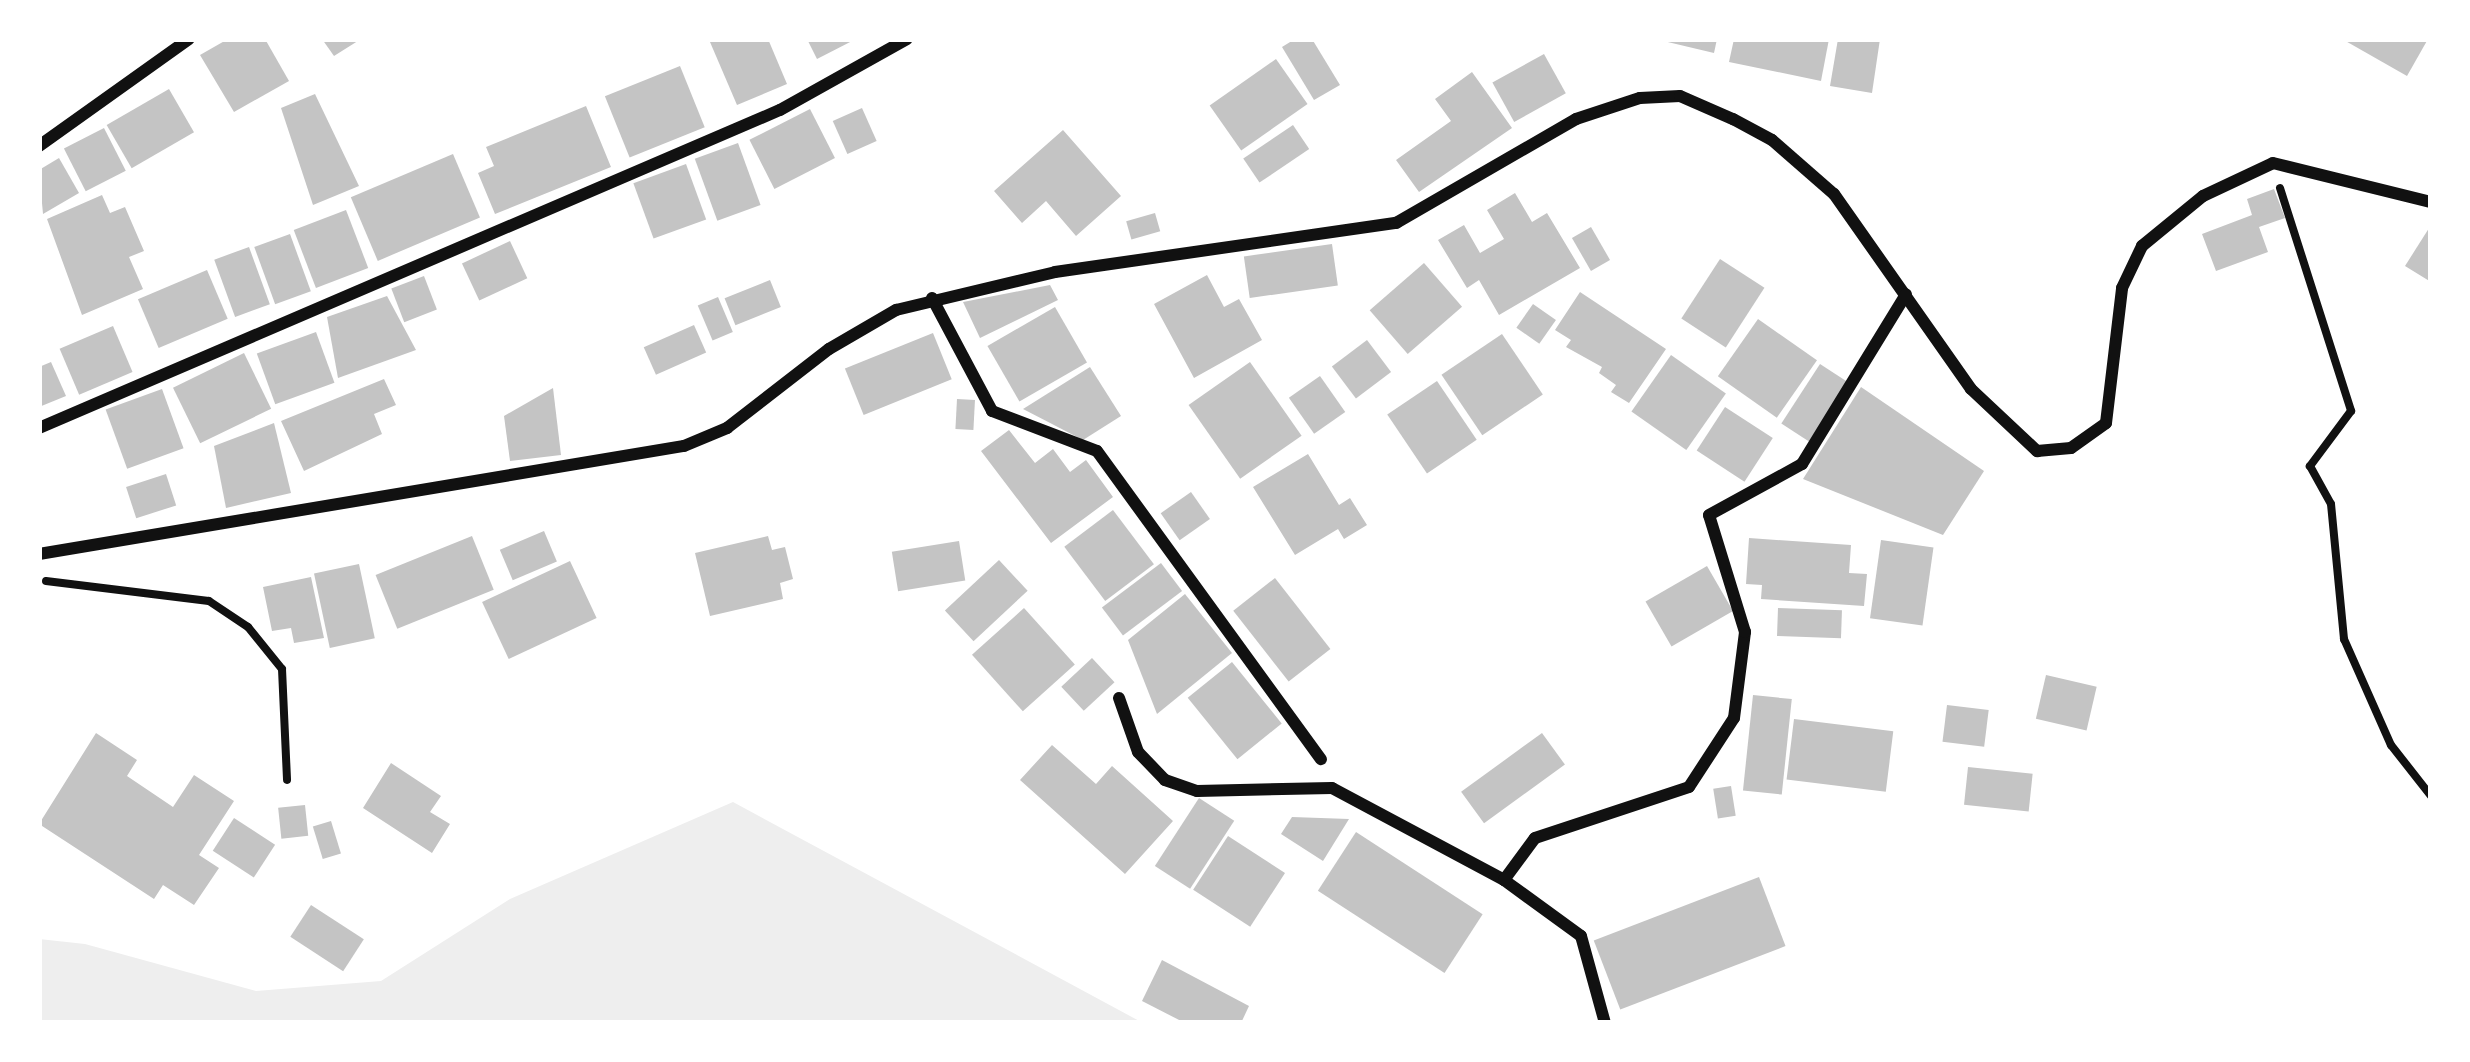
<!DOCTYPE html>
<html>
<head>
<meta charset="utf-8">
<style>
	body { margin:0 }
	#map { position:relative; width:2470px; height:1062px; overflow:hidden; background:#fff; font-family:Ubuntu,sans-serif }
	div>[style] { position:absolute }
	.green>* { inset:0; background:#eee }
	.building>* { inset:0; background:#c4c4c4; transform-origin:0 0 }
	.path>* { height:8px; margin:-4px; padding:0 4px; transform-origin:4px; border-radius:4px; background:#111 }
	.minor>* { height:12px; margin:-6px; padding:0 6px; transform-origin:6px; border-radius:6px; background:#111 }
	span { translate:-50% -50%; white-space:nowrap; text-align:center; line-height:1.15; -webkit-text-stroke:9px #fff; paint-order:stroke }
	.frame { position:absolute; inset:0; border:42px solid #fff; pointer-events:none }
</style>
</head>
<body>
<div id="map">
	<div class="green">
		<div style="clip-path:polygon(733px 802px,1143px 1023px,39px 1023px,39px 939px,85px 944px,256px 991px,381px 981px,510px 899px)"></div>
	</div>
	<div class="building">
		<div style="clip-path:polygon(228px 39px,265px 39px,289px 81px,234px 112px,200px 55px)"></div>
		<div style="clip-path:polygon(322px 39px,361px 39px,334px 56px)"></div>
		<div style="clip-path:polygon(768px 39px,787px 84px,737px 105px,710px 42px)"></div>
		<div style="clip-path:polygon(807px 39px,856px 39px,817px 59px)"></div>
		<div style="clip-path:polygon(1295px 39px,1312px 39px,1340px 85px,1314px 100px,1282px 47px)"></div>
		<div style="clip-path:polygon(1655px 39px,1717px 39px,1714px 53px)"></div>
		<div style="clip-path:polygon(1734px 39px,1829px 39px,1821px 81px,1729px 62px)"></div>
		<div style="clip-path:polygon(1838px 39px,1880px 39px,1872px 93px,1830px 86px)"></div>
		<div style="clip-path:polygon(2342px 39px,2428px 39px,2407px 76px)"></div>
		<div style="left:1544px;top:54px;width:45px;height:59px;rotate:61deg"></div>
		<div style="left:1276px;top:59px;width:55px;height:81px;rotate:55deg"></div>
		<div style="left:680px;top:66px;width:66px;height:81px;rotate:68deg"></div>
		<div style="clip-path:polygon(1472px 72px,1512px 128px,1419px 192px,1396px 160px,1451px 121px,1435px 99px)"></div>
		<div style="left:169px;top:89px;width:50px;height:72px;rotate:60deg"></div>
		<div style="clip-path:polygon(315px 94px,359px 186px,313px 205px,281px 108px)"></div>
		<div style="clip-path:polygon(586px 106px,611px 167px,495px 214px,478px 173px,494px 166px,486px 147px)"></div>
		<div style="left:862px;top:108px;width:36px;height:32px;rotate:66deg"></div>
		<div style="left:810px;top:109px;width:55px;height:68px;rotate:63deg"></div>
		<div style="left:1293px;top:125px;width:29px;height:60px;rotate:56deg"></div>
		<div style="left:104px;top:128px;width:48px;height:45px;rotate:63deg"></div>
		<div style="clip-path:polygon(1063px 130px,1121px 196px,1076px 236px,1046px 201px,1022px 223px,994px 191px)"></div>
		<div style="left:738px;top:143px;width:66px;height:46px;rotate:70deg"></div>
		<div style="left:453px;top:154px;width:69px;height:111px;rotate:67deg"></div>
		<div style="clip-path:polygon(59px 158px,79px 193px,43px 214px,39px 170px)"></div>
		<div style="left:686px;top:164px;width:59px;height:56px;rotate:70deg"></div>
		<div style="clip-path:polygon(2274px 189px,2285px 218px,2259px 227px,2268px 252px,2216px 271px,2202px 234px,2252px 215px,2247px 199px)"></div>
		<div style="clip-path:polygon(1515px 193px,1532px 222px,1547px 213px,1580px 268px,1499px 315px,1479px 280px,1467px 288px,1438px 240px,1464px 225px,1480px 253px,1504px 239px,1487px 210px)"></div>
		<div style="clip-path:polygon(102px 195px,110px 213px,125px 207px,144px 251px,129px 257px,143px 289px,82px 315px,47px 219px)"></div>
		<div style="left:346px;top:210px;width:62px;height:56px;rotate:69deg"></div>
		<div style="left:1155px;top:213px;width:19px;height:30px;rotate:74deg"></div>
		<div style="clip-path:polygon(2431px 225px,2431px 282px,2405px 266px)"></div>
		<div style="left:1591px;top:227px;width:38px;height:22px;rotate:60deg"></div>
		<div style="left:290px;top:234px;width:61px;height:38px;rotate:70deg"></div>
		<div style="left:510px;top:241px;width:41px;height:53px;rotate:65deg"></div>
		<div style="left:1332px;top:244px;width:42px;height:89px;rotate:82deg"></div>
		<div style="left:249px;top:247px;width:61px;height:37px;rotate:70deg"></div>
		<div style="left:1720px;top:259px;width:53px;height:71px;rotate:33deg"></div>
		<div style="left:1424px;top:263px;width:58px;height:72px;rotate:49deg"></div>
		<div style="left:207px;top:270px;width:53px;height:75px;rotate:67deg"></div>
		<div style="clip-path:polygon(1207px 275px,1224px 307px,1239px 299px,1262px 340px,1194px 378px,1154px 304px)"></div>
		<div style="left:424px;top:276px;width:36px;height:35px;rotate:69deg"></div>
		<div style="left:770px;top:280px;width:29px;height:49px;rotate:68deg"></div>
		<div style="clip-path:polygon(1050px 285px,1058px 300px,980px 338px,963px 302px)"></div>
		<div style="clip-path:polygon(1580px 292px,1666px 349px,1629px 403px,1611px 392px,1616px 385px,1599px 373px,1602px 367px,1566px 347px,1571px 340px,1555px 330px)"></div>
		<div style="clip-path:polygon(387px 296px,416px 350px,338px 378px,327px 317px)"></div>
		<div style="left:718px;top:297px;width:38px;height:22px;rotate:67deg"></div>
		<div style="left:1533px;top:304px;width:28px;height:29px;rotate:35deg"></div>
		<div style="left:1055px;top:307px;width:64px;height:78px;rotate:60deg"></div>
		<div style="left:1758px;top:319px;width:72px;height:70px;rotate:35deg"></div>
		<div style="left:694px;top:325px;width:30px;height:55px;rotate:66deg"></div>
		<div style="left:113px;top:326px;width:50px;height:58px;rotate:67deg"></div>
		<div style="left:316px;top:332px;width:54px;height:63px;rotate:70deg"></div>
		<div style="left:933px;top:333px;width:50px;height:95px;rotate:68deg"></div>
		<div style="left:1502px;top:334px;width:73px;height:73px;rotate:56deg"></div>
		<div style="left:1367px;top:340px;width:40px;height:44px;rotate:53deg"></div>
		<div style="left:244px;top:353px;width:62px;height:79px;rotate:64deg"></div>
		<div style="left:1671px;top:355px;width:67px;height:69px;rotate:35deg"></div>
		<div style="clip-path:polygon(51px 362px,66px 396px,39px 407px,39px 367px)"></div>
		<div style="left:1250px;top:362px;width:90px;height:75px;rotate:55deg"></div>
		<div style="left:1820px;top:364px;width:33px;height:71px;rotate:33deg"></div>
		<div style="clip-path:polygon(1090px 367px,1121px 416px,1083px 440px,1023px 409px)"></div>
		<div style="left:1320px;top:376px;width:44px;height:38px;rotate:55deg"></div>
		<div style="clip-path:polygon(384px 379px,396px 405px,374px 414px,382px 434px,304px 471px,281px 421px)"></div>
		<div style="left:1437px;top:381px;width:71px;height:60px;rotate:56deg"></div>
		<div style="clip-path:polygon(1861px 387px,1984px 471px,1943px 535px,1803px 479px)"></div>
		<div style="clip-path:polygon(553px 388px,561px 455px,510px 461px,504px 416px)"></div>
		<div style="left:162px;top:389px;width:63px;height:60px;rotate:70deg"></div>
		<div style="left:957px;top:399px;width:18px;height:30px;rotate:3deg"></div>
		<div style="left:1725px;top:407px;width:57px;height:52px;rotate:33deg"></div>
		<div style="clip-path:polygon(274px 423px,291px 493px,226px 508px,214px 446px)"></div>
		<div style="clip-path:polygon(1009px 430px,1035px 463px,1053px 449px,1070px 472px,1086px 460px,1113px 497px,1051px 543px,981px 451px)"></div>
		<div style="clip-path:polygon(1308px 454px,1339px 505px,1350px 498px,1367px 525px,1344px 539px,1338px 529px,1295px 555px,1253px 487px)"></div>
		<div style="left:166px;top:474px;width:33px;height:42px;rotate:72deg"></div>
		<div style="left:1191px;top:492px;width:33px;height:37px;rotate:55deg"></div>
		<div style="left:1113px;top:510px;width:68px;height:61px;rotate:53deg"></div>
		<div style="left:544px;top:531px;width:33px;height:48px;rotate:67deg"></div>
		<div style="left:472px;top:536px;width:58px;height:104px;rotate:68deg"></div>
		<div style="clip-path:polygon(768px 536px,772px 550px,785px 547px,793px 579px,780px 583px,783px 599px,710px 616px,695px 553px)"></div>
		<div style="clip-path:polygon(1749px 538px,1851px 545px,1849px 573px,1867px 574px,1864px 606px,1761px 599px,1762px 585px,1746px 584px)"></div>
		<div style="left:1881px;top:540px;width:53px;height:79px;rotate:8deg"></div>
		<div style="left:959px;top:541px;width:40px;height:68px;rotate:81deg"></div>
		<div style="left:999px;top:560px;width:42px;height:74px;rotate:47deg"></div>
		<div style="left:570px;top:561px;width:63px;height:97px;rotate:65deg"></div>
		<div style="left:1161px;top:563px;width:35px;height:74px;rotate:53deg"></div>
		<div style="left:359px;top:564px;width:76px;height:46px;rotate:78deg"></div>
		<div style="left:1707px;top:566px;width:52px;height:71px;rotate:60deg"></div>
		<div style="clip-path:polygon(311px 577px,324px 638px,294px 643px,291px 628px,272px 631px,263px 587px)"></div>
		<div style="left:1275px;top:578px;width:90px;height:53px;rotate:52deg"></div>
		<div style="clip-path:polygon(1185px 594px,1232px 653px,1157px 714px,1128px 640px)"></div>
		<div style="left:1024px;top:608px;width:76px;height:70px;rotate:48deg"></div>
		<div style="left:1778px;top:608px;width:64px;height:28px;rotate:2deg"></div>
		<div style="left:1092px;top:658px;width:33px;height:42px;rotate:47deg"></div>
		<div style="left:1232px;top:662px;width:79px;height:57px;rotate:51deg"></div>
		<div style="left:2046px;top:675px;width:52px;height:45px;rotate:13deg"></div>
		<div style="left:1753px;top:695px;width:39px;height:96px;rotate:6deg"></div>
		<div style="left:1947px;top:705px;width:42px;height:37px;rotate:7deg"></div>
		<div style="left:1794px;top:719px;width:100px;height:61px;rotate:7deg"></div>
		<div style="clip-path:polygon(96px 733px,137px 760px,127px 776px,173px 807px,194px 775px,234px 801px,199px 855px,219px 868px,194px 905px,163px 885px,154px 899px,39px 824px)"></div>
		<div style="left:1542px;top:733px;width:39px;height:100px;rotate:54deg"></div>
		<div style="clip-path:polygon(1052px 745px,1096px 784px,1112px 766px,1173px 821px,1125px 874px,1020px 780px)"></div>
		<div style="clip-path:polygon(391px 763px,441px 796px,430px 812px,450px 824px,432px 853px,363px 808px)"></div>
		<div style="left:1968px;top:767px;width:65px;height:38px;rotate:6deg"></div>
		<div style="left:1731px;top:786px;width:30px;height:18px;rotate:81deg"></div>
		<div style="left:1199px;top:798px;width:42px;height:81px;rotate:33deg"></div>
		<div style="left:305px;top:805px;width:31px;height:27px;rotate:84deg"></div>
		<div style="clip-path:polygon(1292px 817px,1349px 819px,1323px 861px,1281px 834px)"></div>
		<div style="left:234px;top:818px;width:49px;height:39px;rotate:33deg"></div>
		<div style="left:331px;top:821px;width:34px;height:19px;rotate:73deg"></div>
		<div style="left:1356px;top:832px;width:151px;height:70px;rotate:33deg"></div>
		<div style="left:1228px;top:836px;width:68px;height:64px;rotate:33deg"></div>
		<div style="left:1759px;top:877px;width:74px;height:177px;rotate:69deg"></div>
		<div style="left:311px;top:905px;width:63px;height:38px;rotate:33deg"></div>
		<div style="clip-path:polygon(1162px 960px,1249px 1006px,1241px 1023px,1185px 1023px,1142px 1001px)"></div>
	</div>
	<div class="path">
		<div style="left:2280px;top:188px;width:234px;rotate:72.3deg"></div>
		<div style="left:2351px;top:411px;width:69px;rotate:126.7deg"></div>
		<div style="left:2310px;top:466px;width:43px;rotate:61.1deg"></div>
		<div style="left:2331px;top:504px;width:136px;rotate:84.5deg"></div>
		<div style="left:2344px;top:639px;width:116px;rotate:66.1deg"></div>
		<div style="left:2391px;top:745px;width:65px;rotate:51.9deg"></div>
		<div style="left:46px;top:581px;width:164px;rotate:7deg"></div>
		<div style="left:209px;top:601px;width:47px;rotate:33.7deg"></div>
		<div style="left:248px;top:627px;width:54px;rotate:51deg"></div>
		<div style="left:282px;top:669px;width:111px;rotate:87.4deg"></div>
	</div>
	<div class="minor">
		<div style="left:39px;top:146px;width:184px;rotate:-35.5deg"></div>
		<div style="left:932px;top:298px;width:128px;rotate:62deg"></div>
		<div style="left:992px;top:411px;width:112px;rotate:20.9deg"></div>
		<div style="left:1097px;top:451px;width:381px;rotate:54deg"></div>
		<div style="left:39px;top:428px;width:806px;rotate:-23.23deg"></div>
		<div style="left:780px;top:110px;width:145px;rotate:-29.2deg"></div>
		<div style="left:39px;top:554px;width:654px;rotate:-9.51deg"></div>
		<div style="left:684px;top:446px;width:47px;rotate:-22.7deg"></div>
		<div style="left:727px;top:428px;width:129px;rotate:-37.8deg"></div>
		<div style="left:829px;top:349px;width:78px;rotate:-30.2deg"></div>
		<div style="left:896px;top:310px;width:163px;rotate:-13.4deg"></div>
		<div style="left:1055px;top:272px;width:345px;rotate:-8.2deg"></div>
		<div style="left:1396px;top:223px;width:208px;rotate:-30deg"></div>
		<div style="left:1576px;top:119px;width:67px;rotate:-18.2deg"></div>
		<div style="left:1640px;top:98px;width:40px;rotate:-2.9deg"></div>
		<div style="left:1680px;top:96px;width:58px;rotate:23.5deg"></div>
		<div style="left:1733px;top:119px;width:44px;rotate:28.3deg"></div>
		<div style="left:1772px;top:140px;width:82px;rotate:41.1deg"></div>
		<div style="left:1834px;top:194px;width:238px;rotate:54.9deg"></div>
		<div style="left:1971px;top:389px;width:91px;rotate:43.2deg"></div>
		<div style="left:2037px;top:451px;width:34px;rotate:-5deg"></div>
		<div style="left:2071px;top:448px;width:43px;rotate:-35.5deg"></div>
		<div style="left:2106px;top:423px;width:136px;rotate:-83.2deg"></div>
		<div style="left:2122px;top:288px;width:47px;rotate:-64.5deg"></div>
		<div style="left:2142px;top:246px;width:79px;rotate:-39.3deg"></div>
		<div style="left:2203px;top:196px;width:77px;rotate:-25.2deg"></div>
		<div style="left:2273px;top:163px;width:163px;rotate:13.9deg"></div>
		<div style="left:1119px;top:698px;width:57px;rotate:70.6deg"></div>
		<div style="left:1138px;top:752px;width:39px;rotate:46deg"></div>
		<div style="left:1165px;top:780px;width:34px;rotate:19deg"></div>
		<div style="left:1197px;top:791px;width:135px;rotate:-1.3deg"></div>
		<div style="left:1332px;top:788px;width:195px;rotate:28.1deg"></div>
		<div style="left:1504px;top:880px;width:95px;rotate:36deg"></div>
		<div style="left:1581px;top:936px;width:90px;rotate:74.6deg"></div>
		<div style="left:1504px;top:880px;width:52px;rotate:-53.6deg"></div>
		<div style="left:1535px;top:838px;width:162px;rotate:-18.3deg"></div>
		<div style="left:1689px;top:787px;width:82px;rotate:-56.9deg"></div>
		<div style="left:1734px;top:718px;width:87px;rotate:-82.7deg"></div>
		<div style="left:1745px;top:632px;width:122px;rotate:-107.1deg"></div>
		<div style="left:1709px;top:515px;width:106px;rotate:-28.7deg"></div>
		<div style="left:1802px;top:464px;width:199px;rotate:-58.5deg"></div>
	</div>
	<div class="frame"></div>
</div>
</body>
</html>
